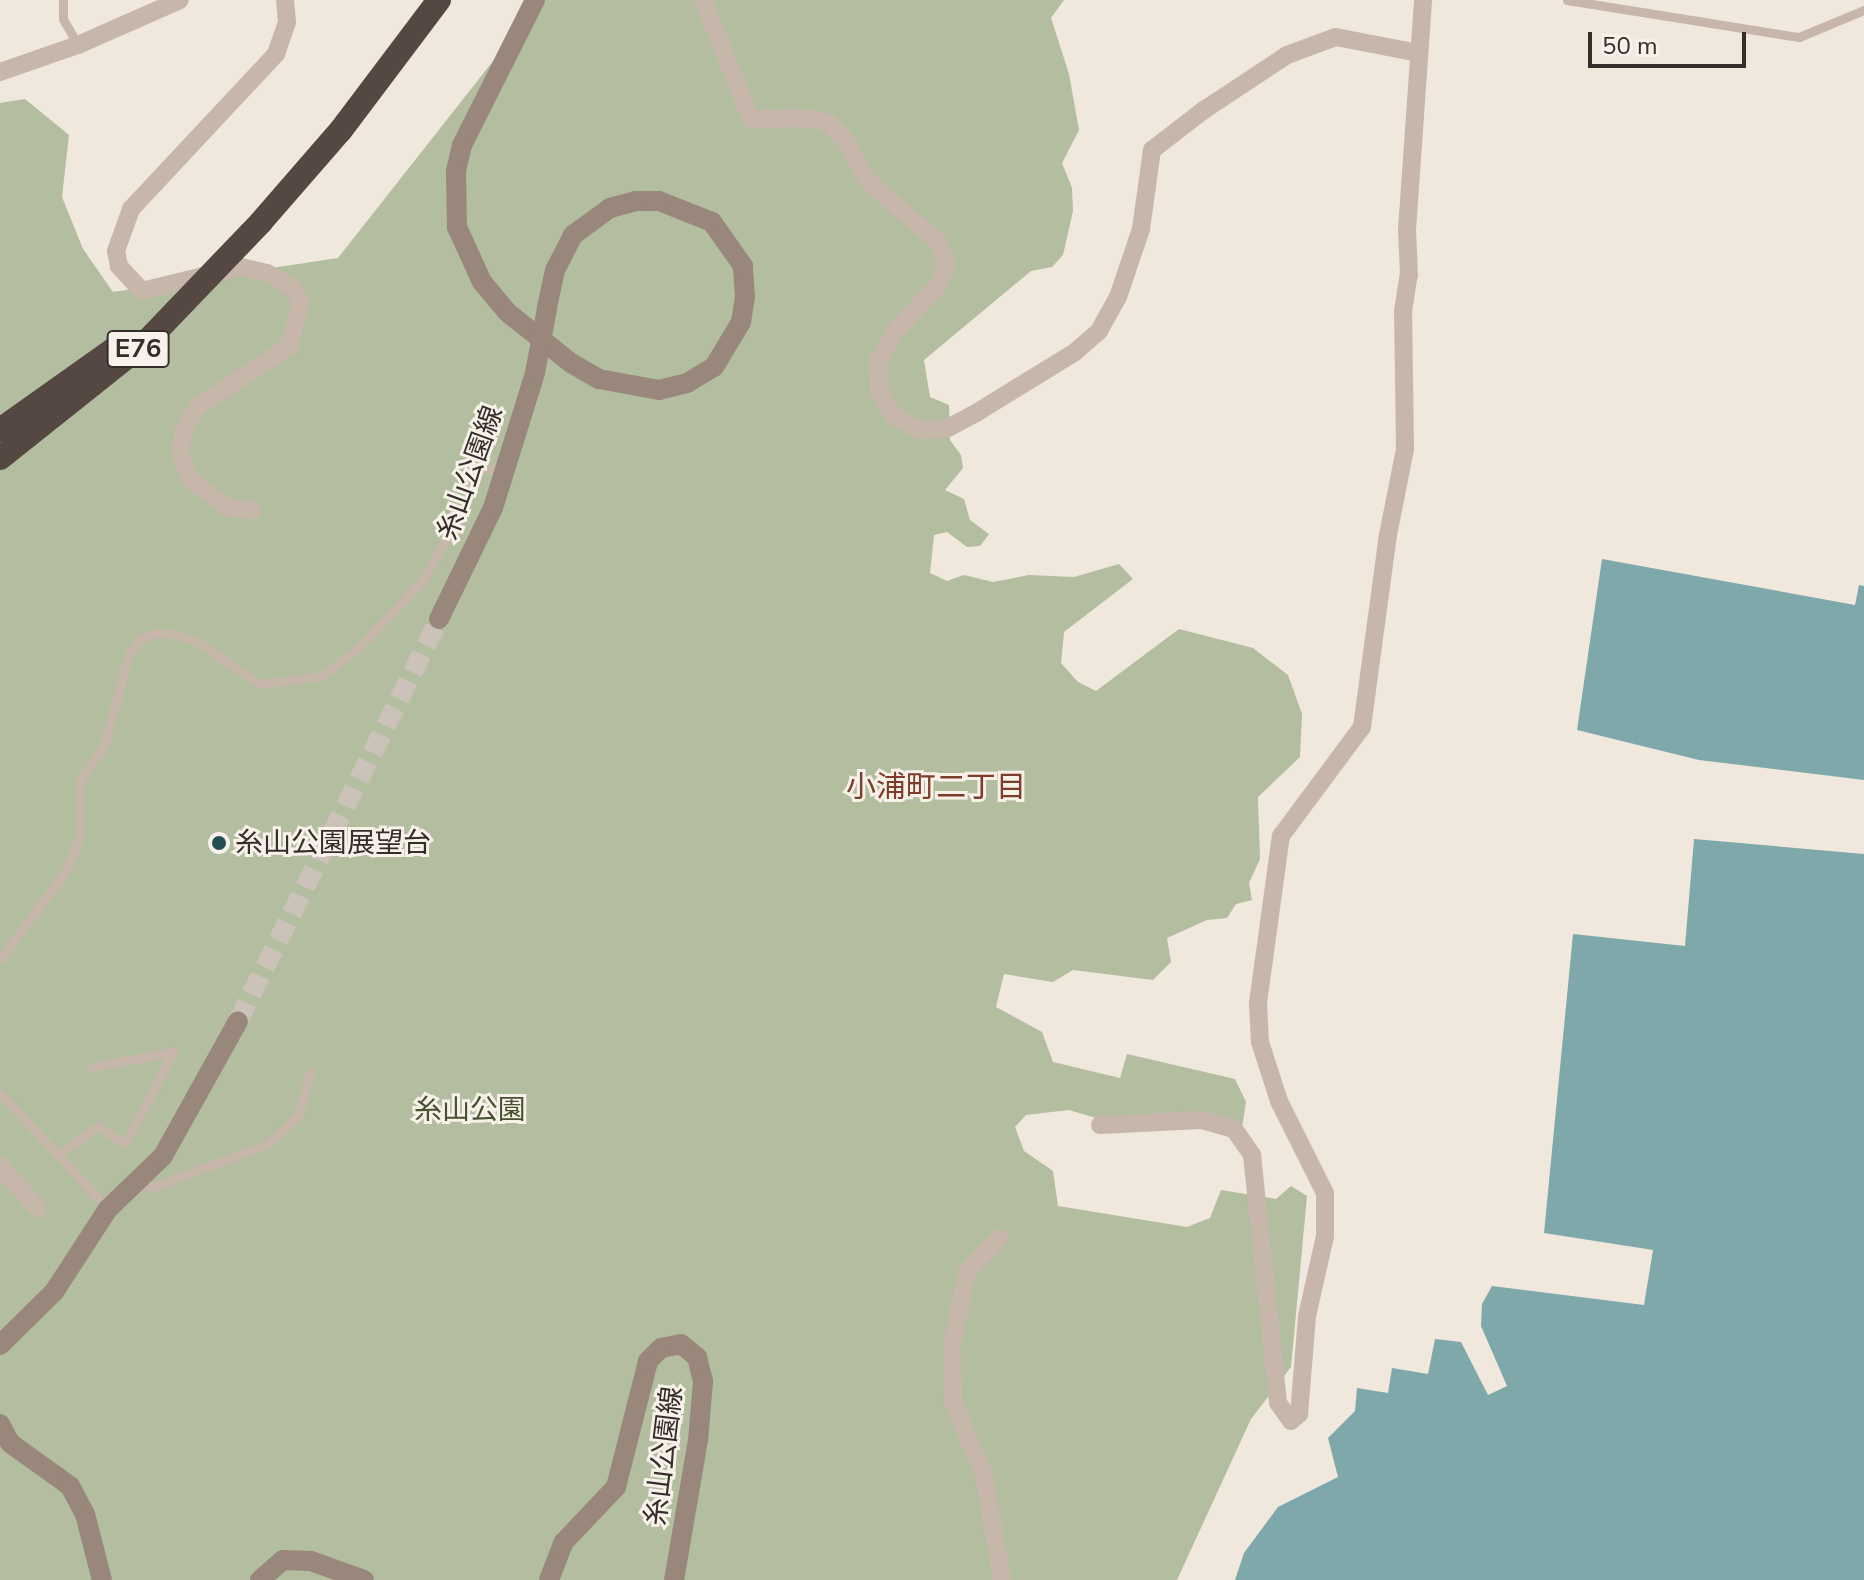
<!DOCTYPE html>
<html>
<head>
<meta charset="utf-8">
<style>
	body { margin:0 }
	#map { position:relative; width:1864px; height:1580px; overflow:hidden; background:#f0e7dd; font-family:"Nunito Sans","Noto Sans JP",sans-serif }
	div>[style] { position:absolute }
	.green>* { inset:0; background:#b3bd9f }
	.water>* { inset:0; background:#7fa8aa }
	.secondary-tunnel>* { height:20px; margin-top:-10px; transform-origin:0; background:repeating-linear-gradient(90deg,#cbc2b9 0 20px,transparent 0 30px) }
	.lane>* { height:9px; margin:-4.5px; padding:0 4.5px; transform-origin:4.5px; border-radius:4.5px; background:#c7b7aa }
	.street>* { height:18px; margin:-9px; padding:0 9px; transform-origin:9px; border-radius:9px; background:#c7b7aa }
	.secondary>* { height:20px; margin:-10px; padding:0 10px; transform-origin:10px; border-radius:10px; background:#9a877c }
	.highway>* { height:24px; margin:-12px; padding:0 12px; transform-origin:12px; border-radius:12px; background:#554741 }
	.secondary-bridge>* { height:20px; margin:-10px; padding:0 10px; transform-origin:10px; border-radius:10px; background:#9a877c }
	.highway-bridge>* { height:24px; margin:-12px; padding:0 12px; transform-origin:12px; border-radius:12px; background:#554741 }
	.dots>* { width:22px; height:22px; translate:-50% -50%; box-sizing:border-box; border:4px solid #f8f1e9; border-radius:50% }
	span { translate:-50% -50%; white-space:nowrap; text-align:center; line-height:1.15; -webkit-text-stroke:6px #f8f1e9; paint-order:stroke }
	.shield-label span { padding:2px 6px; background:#f8f1e9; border:2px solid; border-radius:6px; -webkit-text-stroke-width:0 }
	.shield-label { font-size:26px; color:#352d29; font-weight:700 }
	.street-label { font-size:28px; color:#352d29 }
	.poi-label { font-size:28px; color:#352d29 }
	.left { translate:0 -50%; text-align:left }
	.park-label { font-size:28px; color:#45512f }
	.neighbourhood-label { font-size:30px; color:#7c3d2a }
	.scale { position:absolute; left:1588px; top:32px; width:158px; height:36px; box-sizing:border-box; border:4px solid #352d29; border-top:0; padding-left:10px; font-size:24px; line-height:28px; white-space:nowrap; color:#352d29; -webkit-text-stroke:6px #f8f1e9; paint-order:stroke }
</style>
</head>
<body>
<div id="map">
	<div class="green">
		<div style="clip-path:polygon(541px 0,1064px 0,1051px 18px,1069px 74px,1079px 130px,1062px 163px,1072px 188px,1073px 211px,1063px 255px,1052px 267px,1031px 271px,924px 360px,930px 397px,949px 405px,950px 440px,961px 455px,963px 468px,945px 490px,964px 499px,970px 520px,989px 534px,980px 546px,967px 547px,947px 532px,934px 535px,930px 573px,947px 581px,964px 575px,993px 582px,1029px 575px,1074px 577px,1119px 564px,1133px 579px,1064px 632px,1061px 663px,1078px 682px,1096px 691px,1179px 629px,1253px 648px,1288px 675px,1302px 714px,1300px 757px,1258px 797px,1260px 859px,1249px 883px,1252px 900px,1236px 904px,1227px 918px,1207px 920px,1167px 938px,1171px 962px,1153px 980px,1073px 970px,1053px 982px,1004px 974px,996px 1007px,1042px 1032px,1053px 1062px,1120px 1078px,1127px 1054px,1235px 1079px,1246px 1102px,1242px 1128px,1099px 1119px,1069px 1110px,1026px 1115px,1015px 1127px,1024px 1151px,1053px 1171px,1058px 1206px,1187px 1227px,1210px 1218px,1221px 1190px,1276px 1199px,1291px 1186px,1307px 1196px,1291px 1367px,1251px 1419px,1177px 1580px,0 1580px,0 103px,25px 99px,69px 135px,62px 197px,83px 249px,113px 292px,338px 258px)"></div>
	</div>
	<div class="water">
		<div style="clip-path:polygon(1602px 559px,1855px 605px,1859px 585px,1864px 586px,1864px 780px,1699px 760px,1577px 730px)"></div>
		<div style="clip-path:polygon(1694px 839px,1864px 854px,1864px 1580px,1235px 1580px,1244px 1553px,1278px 1507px,1338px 1477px,1328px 1438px,1355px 1411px,1357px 1388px,1388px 1393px,1392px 1368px,1428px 1374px,1435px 1339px,1461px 1342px,1488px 1395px,1507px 1386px,1481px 1326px,1482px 1304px,1492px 1286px,1644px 1305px,1653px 1250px,1544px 1233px,1573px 934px,1685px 946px)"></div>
	</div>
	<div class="secondary-tunnel">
		<div style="left:238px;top:1021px;width:449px;rotate:-63.4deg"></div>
	</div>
	<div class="lane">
		<div style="left:63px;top:0;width:19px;rotate:90deg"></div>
		<div style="left:63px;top:19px;width:30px;rotate:60deg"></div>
		<div style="left:1567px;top:0;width:235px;rotate:9.1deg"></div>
		<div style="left:1799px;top:37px;width:70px;rotate:-22.6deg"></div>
		<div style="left:0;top:959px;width:110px;rotate:-53.1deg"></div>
		<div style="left:66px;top:871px;width:35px;rotate:-68deg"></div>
		<div style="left:79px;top:839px;width:59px;rotate:-89deg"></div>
		<div style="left:80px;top:780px;width:42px;rotate:-54.8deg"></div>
		<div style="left:104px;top:746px;width:95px;rotate:-74.8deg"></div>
		<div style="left:129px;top:654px;width:19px;rotate:-54deg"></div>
		<div style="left:140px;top:639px;width:15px;rotate:-23deg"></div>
		<div style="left:154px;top:633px;width:21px;rotate:3deg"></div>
		<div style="left:175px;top:634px;width:26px;rotate:21deg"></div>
		<div style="left:199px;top:643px;width:73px;rotate:34.3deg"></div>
		<div style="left:259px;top:684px;width:64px;rotate:-7.2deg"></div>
		<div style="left:322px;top:676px;width:44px;rotate:-37.6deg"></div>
		<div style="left:357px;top:649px;width:95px;rotate:-46.3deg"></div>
		<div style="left:423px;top:580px;width:76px;rotate:-60.7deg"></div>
		<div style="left:460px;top:514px;width:50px;rotate:-69deg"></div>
		<div style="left:478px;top:467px;width:27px;rotate:10deg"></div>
		<div style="left:0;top:1093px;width:158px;rotate:47deg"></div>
		<div style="left:58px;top:1155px;width:49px;rotate:-35.9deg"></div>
		<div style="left:98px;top:1126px;width:32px;rotate:34deg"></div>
		<div style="left:125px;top:1144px;width:104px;rotate:-62.4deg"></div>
		<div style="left:173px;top:1052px;width:83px;rotate:169.6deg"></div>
		<div style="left:138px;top:1184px;width:15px;rotate:11deg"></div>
		<div style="left:153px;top:1187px;width:123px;rotate:-20.5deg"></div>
		<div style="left:268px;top:1144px;width:41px;rotate:-43deg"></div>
		<div style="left:298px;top:1116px;width:45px;rotate:-74.4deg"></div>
	</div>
	<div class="street">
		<div style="left:703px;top:0;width:128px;rotate:68deg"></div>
		<div style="left:751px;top:119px;width:55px;rotate:-1deg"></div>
		<div style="left:806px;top:118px;width:24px;rotate:12deg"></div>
		<div style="left:829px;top:123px;width:21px;rotate:45deg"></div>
		<div style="left:844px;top:138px;width:51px;rotate:60.4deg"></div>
		<div style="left:869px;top:182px;width:93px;rotate:41.1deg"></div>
		<div style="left:939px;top:243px;width:21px;rotate:71deg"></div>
		<div style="left:946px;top:263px;width:21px;rotate:107deg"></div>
		<div style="left:940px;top:283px;width:67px;rotate:132.6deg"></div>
		<div style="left:895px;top:332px;width:33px;rotate:121deg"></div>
		<div style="left:878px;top:360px;width:31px;rotate:88deg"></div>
		<div style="left:879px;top:391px;width:29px;rotate:59deg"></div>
		<div style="left:894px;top:416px;width:29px;rotate:29deg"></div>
		<div style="left:919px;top:430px;width:27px;rotate:-2deg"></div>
		<div style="left:946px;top:429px;width:34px;rotate:-28deg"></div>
		<div style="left:976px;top:413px;width:116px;rotate:-31.6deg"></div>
		<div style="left:1075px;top:352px;width:32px;rotate:-41deg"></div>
		<div style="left:1099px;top:331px;width:39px;rotate:-61deg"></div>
		<div style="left:1118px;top:297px;width:72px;rotate:-71.3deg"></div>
		<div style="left:1141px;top:229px;width:80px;rotate:-82.1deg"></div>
		<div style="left:1152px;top:150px;width:66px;rotate:-37.6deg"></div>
		<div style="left:1204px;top:110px;width:100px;rotate:-33.5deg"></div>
		<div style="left:1287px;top:55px;width:52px;rotate:-20.2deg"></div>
		<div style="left:1336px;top:37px;width:84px;rotate:11deg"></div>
		<div style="left:0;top:72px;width:83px;rotate:-19.1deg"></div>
		<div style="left:78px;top:45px;width:111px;rotate:-23.8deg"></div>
		<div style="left:253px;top:510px;width:25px;rotate:-175deg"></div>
		<div style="left:228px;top:508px;width:48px;rotate:-142.7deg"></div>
		<div style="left:190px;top:479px;width:28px;rotate:-111deg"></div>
		<div style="left:180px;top:453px;width:24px;rotate:-81deg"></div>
		<div style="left:184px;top:429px;width:27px;rotate:-59deg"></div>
		<div style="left:198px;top:406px;width:108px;rotate:-33deg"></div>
		<div style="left:289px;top:347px;width:47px;rotate:-75.1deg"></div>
		<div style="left:301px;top:302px;width:16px;rotate:-120deg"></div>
		<div style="left:293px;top:288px;width:30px;rotate:-150deg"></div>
		<div style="left:267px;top:273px;width:28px;rotate:-167deg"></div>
		<div style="left:240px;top:267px;width:101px;rotate:166.2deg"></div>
		<div style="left:142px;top:291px;width:34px;rotate:-133deg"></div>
		<div style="left:119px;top:266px;width:15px;rotate:-101deg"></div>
		<div style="left:116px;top:251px;width:45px;rotate:-70.3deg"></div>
		<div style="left:131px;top:209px;width:212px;rotate:-46.9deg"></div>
		<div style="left:276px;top:54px;width:34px;rotate:-71deg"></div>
		<div style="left:287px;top:22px;width:22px;rotate:-95deg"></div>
		<div style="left:1100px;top:1125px;width:102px;rotate:-2.8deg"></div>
		<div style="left:1202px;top:1120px;width:33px;rotate:16deg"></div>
		<div style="left:1234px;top:1129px;width:32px;rotate:55deg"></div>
		<div style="left:1252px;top:1155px;width:249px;rotate:84deg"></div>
		<div style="left:1278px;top:1403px;width:22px;rotate:54deg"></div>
		<div style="left:1291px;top:1421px;width:11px;rotate:-41deg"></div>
		<div style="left:1299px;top:1414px;width:98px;rotate:-85.3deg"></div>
		<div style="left:1307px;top:1316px;width:82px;rotate:-77.3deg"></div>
		<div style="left:1325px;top:1236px;width:43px;rotate:-90deg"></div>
		<div style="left:1325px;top:1193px;width:103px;rotate:-116.6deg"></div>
		<div style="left:1279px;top:1101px;width:62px;rotate:-107.9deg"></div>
		<div style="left:1260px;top:1042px;width:39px;rotate:-93deg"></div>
		<div style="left:1258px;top:1003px;width:169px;rotate:-82.2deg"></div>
		<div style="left:1281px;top:836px;width:136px;rotate:-53.4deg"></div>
		<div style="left:1362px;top:727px;width:194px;rotate:-82.3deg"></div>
		<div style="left:1388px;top:535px;width:88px;rotate:-78.8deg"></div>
		<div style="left:1405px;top:449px;width:138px;rotate:-90.8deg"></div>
		<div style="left:1403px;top:311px;width:36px;rotate:-81deg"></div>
		<div style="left:1409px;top:275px;width:45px;rotate:-92.5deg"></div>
		<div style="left:1407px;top:230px;width:231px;rotate:-86deg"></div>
		<div style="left:0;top:1166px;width:57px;rotate:48.5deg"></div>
		<div style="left:999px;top:1238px;width:46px;rotate:134.1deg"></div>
		<div style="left:967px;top:1271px;width:75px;rotate:101.6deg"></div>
		<div style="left:952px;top:1344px;width:58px;rotate:89deg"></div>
		<div style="left:953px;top:1402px;width:79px;rotate:67deg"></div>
		<div style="left:984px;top:1475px;width:107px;rotate:80.3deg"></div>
	</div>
	<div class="secondary">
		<div style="left:535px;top:0;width:162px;rotate:116.7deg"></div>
		<div style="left:462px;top:145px;width:28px;rotate:103deg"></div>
		<div style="left:456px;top:172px;width:55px;rotate:89deg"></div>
		<div style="left:457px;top:227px;width:60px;rotate:65.6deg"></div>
		<div style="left:482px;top:282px;width:39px;rotate:50deg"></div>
		<div style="left:507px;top:312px;width:82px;rotate:38.6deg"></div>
		<div style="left:571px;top:363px;width:32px;rotate:30deg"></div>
		<div style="left:599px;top:379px;width:61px;rotate:10.4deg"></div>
		<div style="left:659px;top:390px;width:29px;rotate:-14deg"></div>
		<div style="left:687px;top:383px;width:31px;rotate:-31deg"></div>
		<div style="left:714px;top:367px;width:52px;rotate:-59deg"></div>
		<div style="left:741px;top:322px;width:25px;rotate:-81deg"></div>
		<div style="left:745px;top:297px;width:31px;rotate:-94deg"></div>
		<div style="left:743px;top:266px;width:54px;rotate:-125.2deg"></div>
		<div style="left:712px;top:222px;width:57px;rotate:-158.4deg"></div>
		<div style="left:659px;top:201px;width:23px;rotate:180deg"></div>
		<div style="left:636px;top:201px;width:27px;rotate:165deg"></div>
		<div style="left:610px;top:208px;width:46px;rotate:143.9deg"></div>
		<div style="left:573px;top:235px;width:39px;rotate:117deg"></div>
		<div style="left:555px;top:270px;width:40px;rotate:102deg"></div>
		<div style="left:439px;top:619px;width:123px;rotate:-64.1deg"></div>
		<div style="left:493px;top:508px;width:141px;rotate:-72.7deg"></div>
		<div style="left:0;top:1345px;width:76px;rotate:-44.5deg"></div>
		<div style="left:54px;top:1292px;width:99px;rotate:-57deg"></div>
		<div style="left:108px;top:1209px;width:76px;rotate:-43.9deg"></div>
		<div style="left:163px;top:1156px;width:154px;rotate:-60.9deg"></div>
		<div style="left:0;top:1424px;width:21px;rotate:62deg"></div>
		<div style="left:10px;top:1443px;width:74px;rotate:35.6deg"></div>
		<div style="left:70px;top:1486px;width:32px;rotate:62deg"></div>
		<div style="left:85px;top:1514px;width:68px;rotate:75.6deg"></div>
		<div style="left:260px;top:1580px;width:30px;rotate:-41deg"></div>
		<div style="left:283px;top:1560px;width:28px;rotate:2deg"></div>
		<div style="left:311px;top:1561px;width:56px;rotate:19.7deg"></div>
		<div style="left:549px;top:1580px;width:40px;rotate:-69deg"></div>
		<div style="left:563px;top:1543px;width:77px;rotate:-46.6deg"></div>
		<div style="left:616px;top:1487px;width:130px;rotate:-75.7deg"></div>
		<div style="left:648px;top:1361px;width:18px;rotate:-45deg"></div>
		<div style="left:661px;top:1348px;width:20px;rotate:-11deg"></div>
		<div style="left:681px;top:1344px;width:21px;rotate:39deg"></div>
		<div style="left:697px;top:1357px;width:25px;rotate:76deg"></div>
		<div style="left:703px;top:1381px;width:59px;rotate:94.8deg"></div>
		<div style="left:698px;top:1440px;width:142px;rotate:99.7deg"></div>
	</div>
	<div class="highway">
		<div style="left:261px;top:222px;width:122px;rotate:-49deg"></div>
		<div style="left:341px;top:130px;width:163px;rotate:-53deg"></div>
	</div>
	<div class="secondary-bridge">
		<div style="left:535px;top:373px;width:65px;rotate:-79.4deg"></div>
	</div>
	<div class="highway-bridge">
		<div style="left:0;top:430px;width:152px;rotate:-35.4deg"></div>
		<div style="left:0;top:458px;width:186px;rotate:-38.5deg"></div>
		<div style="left:146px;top:342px;width:166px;rotate:-46.2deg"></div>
	</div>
	<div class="dots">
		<div style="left:219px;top:843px;background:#234f52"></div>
	</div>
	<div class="shield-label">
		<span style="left:138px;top:349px">E76</span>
	</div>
	<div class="street-label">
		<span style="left:470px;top:473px;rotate:-70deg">糸山公園線</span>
		<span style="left:664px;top:1456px;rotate:-83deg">糸山公園線</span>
	</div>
	<div class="poi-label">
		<span class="left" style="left:235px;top:843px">糸山公園展望台</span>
	</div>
	<div class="park-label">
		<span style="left:470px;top:1110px">糸山公園</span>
	</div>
	<div class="neighbourhood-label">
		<span style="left:936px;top:788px">小浦町二丁目</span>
	</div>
	<div class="scale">50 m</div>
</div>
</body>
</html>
